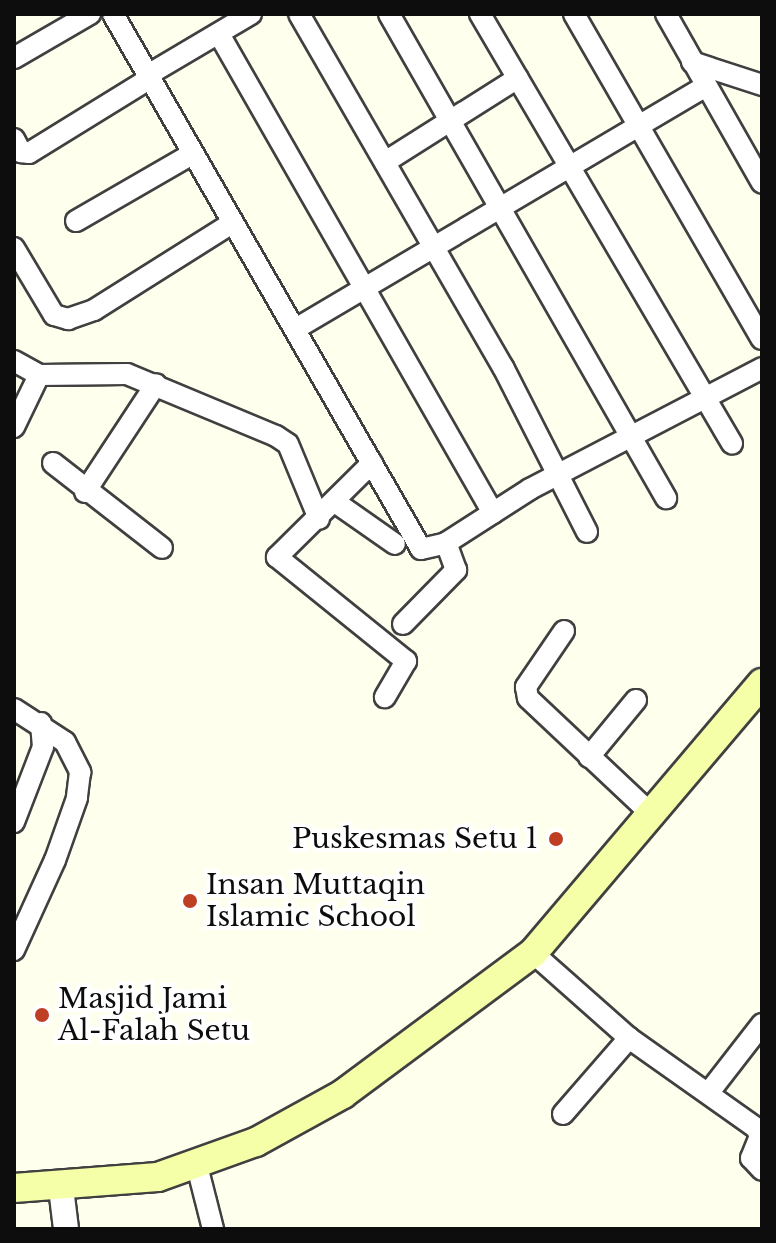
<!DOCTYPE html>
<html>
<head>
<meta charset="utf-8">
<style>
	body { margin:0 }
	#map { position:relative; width:776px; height:1243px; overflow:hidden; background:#ffffed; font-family:"Libre Baskerville",serif }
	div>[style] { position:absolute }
	.roads { filter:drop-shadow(2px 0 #404040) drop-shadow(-2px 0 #404040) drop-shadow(0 2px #404040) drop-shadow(0 -2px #404040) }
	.minor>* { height:20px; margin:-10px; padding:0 10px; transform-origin:10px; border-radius:10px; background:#fff }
	.tertiary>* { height:24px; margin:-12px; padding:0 12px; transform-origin:12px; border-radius:12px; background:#fff }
	.secondary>* { height:28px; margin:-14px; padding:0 14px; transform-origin:14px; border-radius:14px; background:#f5ffa8 }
	.dots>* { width:22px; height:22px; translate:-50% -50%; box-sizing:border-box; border:4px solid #fff; border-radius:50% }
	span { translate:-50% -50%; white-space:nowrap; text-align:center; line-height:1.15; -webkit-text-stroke:8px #fff; paint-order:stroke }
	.poi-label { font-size:28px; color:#0d0d0d }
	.right { translate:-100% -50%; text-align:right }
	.left { translate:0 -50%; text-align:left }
	.frame { position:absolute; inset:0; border:16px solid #0d0d0d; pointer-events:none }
</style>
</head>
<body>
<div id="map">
	<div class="roads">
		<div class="minor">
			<div style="left:113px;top:14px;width:617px;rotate:60.07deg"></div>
			<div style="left:421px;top:549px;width:26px;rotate:-13deg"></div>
			<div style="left:446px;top:543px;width:100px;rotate:-32.7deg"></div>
			<div style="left:530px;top:489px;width:262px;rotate:-27.5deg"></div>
			<div style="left:299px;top:14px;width:408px;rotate:60deg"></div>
			<div style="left:503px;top:367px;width:185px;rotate:63deg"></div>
			<div style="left:389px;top:14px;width:558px;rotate:60.22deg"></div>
			<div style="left:480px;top:14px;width:498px;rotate:59.6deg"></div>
			<div style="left:574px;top:14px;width:375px;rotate:60deg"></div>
			<div style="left:666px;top:14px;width:194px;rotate:60.4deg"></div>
			<div style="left:219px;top:34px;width:552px;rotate:60.23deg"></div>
			<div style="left:14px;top:58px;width:88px;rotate:-30.1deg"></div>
			<div style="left:692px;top:62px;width:74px;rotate:18.2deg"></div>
			<div style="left:146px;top:76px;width:122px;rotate:-30.6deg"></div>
			<div style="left:14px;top:139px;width:15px;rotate:62deg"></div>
			<div style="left:21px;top:152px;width:8px;rotate:7deg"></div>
			<div style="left:29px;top:153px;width:141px;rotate:-31.7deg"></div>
			<div style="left:385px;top:162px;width:157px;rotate:-32.3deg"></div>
			<div style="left:76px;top:221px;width:134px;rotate:-30deg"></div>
			<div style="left:14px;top:248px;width:78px;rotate:59.2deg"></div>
			<div style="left:54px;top:315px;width:15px;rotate:16deg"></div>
			<div style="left:68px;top:319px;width:28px;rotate:-19deg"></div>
			<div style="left:94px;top:310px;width:163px;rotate:-32.2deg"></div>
			<div style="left:297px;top:328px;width:475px;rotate:-30.6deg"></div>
			<div style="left:14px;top:361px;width:29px;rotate:29deg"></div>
			<div style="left:39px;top:375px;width:88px;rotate:-0.7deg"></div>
			<div style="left:127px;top:374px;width:161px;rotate:22.6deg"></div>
			<div style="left:276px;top:436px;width:14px;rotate:34deg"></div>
			<div style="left:288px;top:444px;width:81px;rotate:67.5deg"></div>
			<div style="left:14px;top:427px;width:58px;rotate:-64.3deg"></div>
			<div style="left:53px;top:463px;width:138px;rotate:37.9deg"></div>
			<div style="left:372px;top:463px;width:134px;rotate:135.3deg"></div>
			<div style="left:277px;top:557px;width:166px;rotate:38.9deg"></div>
			<div style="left:406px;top:661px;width:42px;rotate:120.3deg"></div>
			<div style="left:85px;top:492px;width:129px;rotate:-56.7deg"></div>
			<div style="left:335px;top:502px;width:73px;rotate:35deg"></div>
			<div style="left:403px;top:624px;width:76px;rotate:-45.5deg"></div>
			<div style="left:456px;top:570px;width:29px;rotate:-110deg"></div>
			<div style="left:564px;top:631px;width:68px;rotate:124.2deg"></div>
			<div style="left:526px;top:687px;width:11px;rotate:80deg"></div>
			<div style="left:528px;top:698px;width:166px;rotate:43.3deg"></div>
			<div style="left:14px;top:709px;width:61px;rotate:32.9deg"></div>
			<div style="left:65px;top:742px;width:34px;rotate:63deg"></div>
			<div style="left:80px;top:772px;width:26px;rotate:97deg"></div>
			<div style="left:77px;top:798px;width:66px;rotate:109.5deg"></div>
			<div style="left:55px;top:860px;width:99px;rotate:114.5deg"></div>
			<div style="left:589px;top:757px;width:74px;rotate:-50.5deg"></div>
			<div style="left:14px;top:822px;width:80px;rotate:-68.9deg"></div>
			<div style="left:43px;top:747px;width:24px;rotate:-95deg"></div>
			<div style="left:533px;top:953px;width:128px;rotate:41.5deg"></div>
			<div style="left:629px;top:1038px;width:156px;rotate:35.3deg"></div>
			<div style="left:756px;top:1128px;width:9px;rotate:63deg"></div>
			<div style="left:760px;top:1136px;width:24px;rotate:112deg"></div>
			<div style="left:751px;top:1158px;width:16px;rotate:47deg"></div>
			<div style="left:710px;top:1091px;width:85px;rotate:-52.2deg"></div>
			<div style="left:563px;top:1114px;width:101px;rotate:-49deg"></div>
			<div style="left:197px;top:1166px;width:65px;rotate:75.7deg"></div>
		</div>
		<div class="tertiary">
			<div style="left:61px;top:1188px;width:41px;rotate:83deg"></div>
		</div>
		<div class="secondary">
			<div style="left:14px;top:1188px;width:144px;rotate:-4.4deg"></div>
			<div style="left:158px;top:1177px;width:104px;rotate:-19.7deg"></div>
			<div style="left:256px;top:1142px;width:99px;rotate:-28.9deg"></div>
			<div style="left:343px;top:1094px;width:237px;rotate:-36.6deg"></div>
			<div style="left:533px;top:953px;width:354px;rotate:-49.7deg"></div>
		</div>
	</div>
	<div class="dots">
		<div style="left:556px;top:839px;background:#be3f24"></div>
		<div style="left:190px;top:901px;background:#be3f24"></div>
		<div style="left:42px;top:1015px;background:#be3f24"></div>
	</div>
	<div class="poi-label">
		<span class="right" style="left:538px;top:839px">Puskesmas Setu 1</span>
		<span class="left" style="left:206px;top:901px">Insan Muttaqin<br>Islamic School</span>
		<span class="left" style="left:58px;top:1015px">Masjid Jami<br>Al-Falah Setu</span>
	</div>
	<div class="frame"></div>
</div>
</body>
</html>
